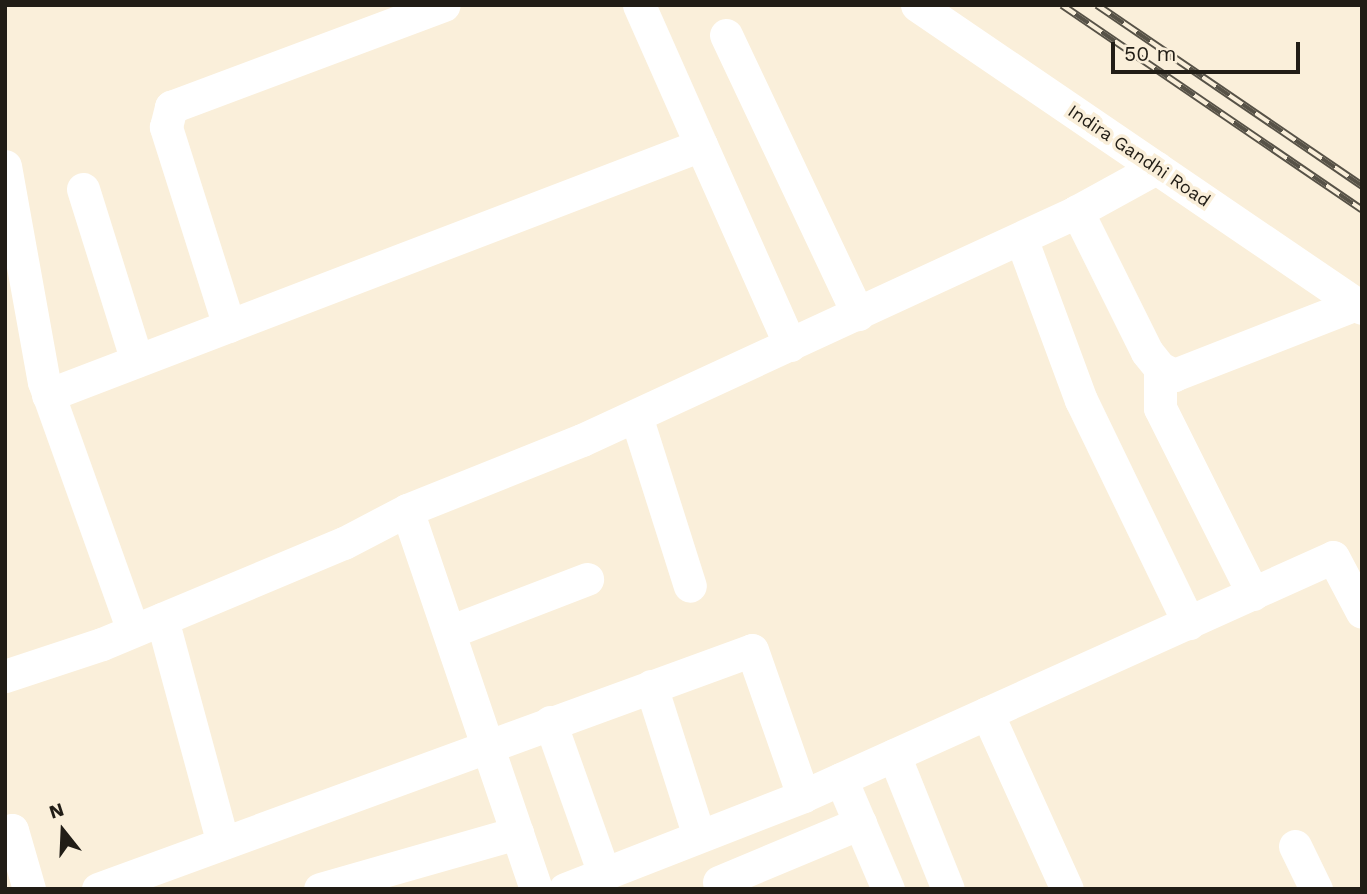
<!DOCTYPE html>
<html>
<head>
<meta charset="utf-8">
<style>
	body { margin:0 }
	#map { position:relative; width:1367px; height:894px; overflow:hidden; background:#faefda; font-family:"Work Sans",sans-serif }
	div>[style] { position:absolute }
	.minor>* { height:33px; margin:-16.5px; padding:0 16.5px; transform-origin:16.5px; border-radius:16.5px; background:#fff }
	.rail>* { height:8px; margin-top:-4px; transform-origin:0; background:repeating-linear-gradient(90deg,#faefda 0 16px,#575247 0 32px); box-sizing:border-box; border-block:2px solid #575247 }
	span { translate:-50% -50%; white-space:nowrap; text-align:center; line-height:1.15; -webkit-text-stroke:7px #faefda; paint-order:stroke }
	.street-label { font-size:18px; color:#211d16 }
	.frame { position:absolute; inset:0; border:7px solid #211d16; pointer-events:none }
	.north { position:absolute; left:28px; top:796px; width:70px; height:70px; -webkit-text-stroke:5px #faefda; paint-order:stroke; rotate:342deg; font-size:19px; font-weight:700; line-height:28px; text-align:center; color:#211d16 }
	.north::after { content:''; display:block; margin:auto; width:24px; height:32px; background:#211d16; clip-path:polygon(50% 0,100% 100%,50% 72%,0 100%) }
	.scale { position:absolute; left:1111px; top:42px; width:189px; height:32px; box-sizing:border-box; border:4px solid #211d16; border-top:0; padding-left:9px; font-size:21px; line-height:24px; white-space:nowrap; color:#211d16; -webkit-text-stroke:5px #faefda; paint-order:stroke }
</style>
</head>
<body>
<div id="map">
	<div class="minor">
		<div style="left:917px;top:5px;width:538px;rotate:34.25deg"></div>
		<div style="left:726px;top:35px;width:309px;rotate:64.7deg"></div>
		<div style="left:701px;top:145px;width:219px;rotate:66deg"></div>
		<div style="left:5px;top:166px;width:219px;rotate:79.8deg"></div>
		<div style="left:44px;top:382px;width:264px;rotate:70.3deg"></div>
		<div style="left:83px;top:189px;width:180px;rotate:72.6deg"></div>
		<div style="left:1077px;top:211px;width:157px;rotate:63.6deg"></div>
		<div style="left:1147px;top:352px;width:21px;rotate:51deg"></div>
		<div style="left:1160px;top:368px;width:16px;rotate:27deg"></div>
		<div style="left:1174px;top:375px;width:195px;rotate:-21.3deg"></div>
		<div style="left:1021px;top:238px;width:173px;rotate:69.7deg"></div>
		<div style="left:1081px;top:400px;width:248px;rotate:64.2deg"></div>
		<div style="left:229px;top:326px;width:209px;rotate:-107.6deg"></div>
		<div style="left:166px;top:127px;width:21px;rotate:-76deg"></div>
		<div style="left:171px;top:107px;width:291px;rotate:-20.5deg"></div>
		<div style="left:1160px;top:368px;width:40px;rotate:90deg"></div>
		<div style="left:1160px;top:408px;width:208px;rotate:63.4deg"></div>
		<div style="left:48px;top:395px;width:699px;rotate:-20.95deg"></div>
		<div style="left:701px;top:145px;width:153px;rotate:-113.9deg"></div>
		<div style="left:636px;top:416px;width:178px;rotate:72.4deg"></div>
		<div style="left:407px;top:510px;width:400px;rotate:71.2deg"></div>
		<div style="left:162px;top:619px;width:232px;rotate:74.8deg"></div>
		<div style="left:449px;top:632px;width:148px;rotate:-21deg"></div>
		<div style="left:5px;top:676px;width:102px;rotate:-18.3deg"></div>
		<div style="left:102px;top:644px;width:262px;rotate:-22.7deg"></div>
		<div style="left:344px;top:543px;width:71px;rotate:-27.6deg"></div>
		<div style="left:407px;top:510px;width:188px;rotate:-21.8deg"></div>
		<div style="left:582px;top:440px;width:542px;rotate:-24.77deg"></div>
		<div style="left:1074px;top:213px;width:94px;rotate:-28.8deg"></div>
		<div style="left:651px;top:686px;width:157px;rotate:72.3deg"></div>
		<div style="left:987px;top:713px;width:193px;rotate:65.6deg"></div>
		<div style="left:550px;top:722px;width:161px;rotate:70.4deg"></div>
		<div style="left:894px;top:755px;width:144px;rotate:68.1deg"></div>
		<div style="left:841px;top:779px;width:120px;rotate:66.9deg"></div>
		<div style="left:5px;top:832px;width:7px;rotate:-16deg"></div>
		<div style="left:12px;top:830px;width:61px;rotate:73.9deg"></div>
		<div style="left:1295px;top:846px;width:48px;rotate:64deg"></div>
		<div style="left:719px;top:882px;width:153px;rotate:-22.7deg"></div>
		<div style="left:98px;top:889px;width:696px;rotate:-20.07deg"></div>
		<div style="left:752px;top:650px;width:155px;rotate:70.7deg"></div>
		<div style="left:320px;top:889px;width:205px;rotate:-15.9deg"></div>
		<div style="left:565px;top:889px;width:256px;rotate:-21.3deg"></div>
		<div style="left:803px;top:796px;width:581px;rotate:-24.27deg"></div>
		<div style="left:1333px;top:557px;width:62px;rotate:62.2deg"></div>
	</div>
	<div class="rail">
		<div style="left:1062px;top:5px;width:363px;rotate:34.3deg"></div>
		<div style="left:1097px;top:5px;width:321px;rotate:34.3deg"></div>
	</div>
	<div class="street-label">
		<span style="left:1139px;top:156px;rotate:34deg">Indira Gandhi Road</span>
	</div>
	<div class="frame"></div>
	<div class="north">N</div>
	<div class="scale">50 m</div>
</div>
</body>
</html>
